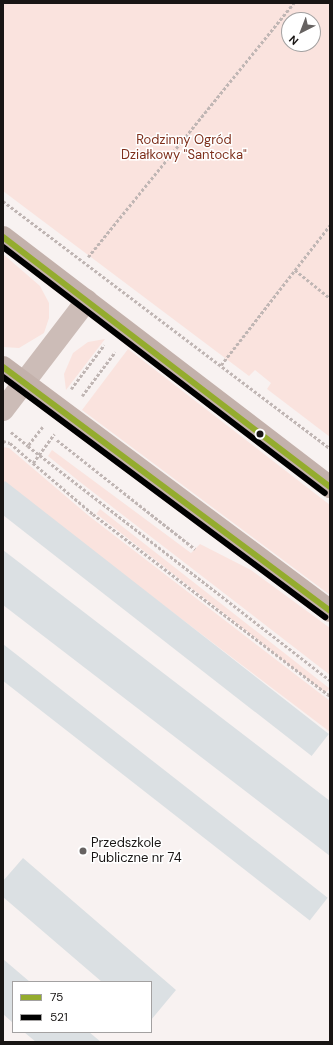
<!DOCTYPE html>
<html>
<head>
<meta charset="utf-8">
<style>
	body { margin:0 }
	#map { position:relative; width:333px; height:1045px; overflow:hidden; background:#f8f2f1; font-family:"DM Sans",sans-serif }
	div>[style] { position:absolute }
	.green>* { inset:0; background:#fae3de; transform-origin:0 0 }
	.building>* { inset:0; background:#dbe0e3; transform-origin:0 0 }
	.path>* { height:2.5px; margin-top:-1.25px; transform-origin:0; background:repeating-linear-gradient(90deg,#c0b6b4 0 3px,transparent 0 5px) }
	.street>* { height:22px; margin:-11px; padding:0 11px; transform-origin:11px; border-radius:11px; background:#ccbcb7 }
	.secondary>* { height:22px; margin:-11px; padding:0 11px; transform-origin:11px; border-radius:11px; background:#c3b1ab }
	.bus-1>* { height:6px; margin:-3px; padding:0 3px; transform-origin:3px; border-radius:3px; background:#94ac2e }
	.bus-2>* { height:6px; margin:-3px; padding:0 3px; transform-origin:3px; border-radius:3px; background:#000 }
	.dots>* { width:11px; height:11px; translate:-50% -50%; box-sizing:border-box; border:2px solid #fff; border-radius:50% }
	span { translate:-50% -50%; white-space:nowrap; text-align:center; line-height:1.15; -webkit-text-stroke:3px #fff; paint-order:stroke }
	.park-label { font-size:13px; color:#7e301c }
	.poi-label { font-size:13px; color:#181514 }
	.left { translate:0 -50%; text-align:left }
	.frame { position:absolute; inset:0; border:4px solid #181514; pointer-events:none }
	.legend { position:absolute; left:12px; top:981px; width:140px; height:52px; box-sizing:border-box; background:#fff; border:1px solid #a3a1a1; margin:0; padding:5px 7px; list-style:none; font-size:12px; color:#181514 }
	.legend li { display:flex; align-items:center; gap:8px; height:20px }
	.legend b { width:20px; border:1px solid #a3a1a1 }
	.north { position:absolute; left:281px; top:12px; width:40px; height:40px; box-sizing:border-box; background:#fff; border:1px solid #a3a1a1; border-radius:50%; rotate:222deg; font-size:11px; font-weight:700; line-height:16px; text-align:center; color:#181514 }
	.north::after { content:''; display:block; margin:auto; width:14px; height:18px; background:#666261; clip-path:polygon(50% 0,100% 100%,50% 72%,0 100%) }
</style>
</head>
<body>
<div id="map">
	<div class="green">
		<div style="clip-path:polygon(evenodd,3px 3px,330px 3px,330px 437px,267px 389px,271px 383px,255px 370px,249px 376px,3px 191px,3px 3px,289px 20px,313px 20px,313px 44px,289px 44px,289px 20px)"></div>
		<div style="clip-path:polygon(3px 254px,40px 286px,49px 303px,49px 318px,44px 333px,19px 348px,3px 347px)"></div>
		<div style="clip-path:polygon(105px 339px,66px 390px,64px 374px,73px 353px,88px 342px)"></div>
		<div style="clip-path:polygon(128px 349px,330px 505px,330px 595px,82px 410px)"></div>
		<div style="clip-path:polygon(3px 447px,9px 448px,89px 516px,330px 701px,330px 732px,3px 483px)"></div>
		<div style="clip-path:polygon(52px 450px,191px 553px,200px 544px,251px 570px,330px 628px,330px 675px,80px 482px,48px 456px)"></div>
		<div style="left:100px;top:509px;width:291px;height:6px;rotate:38deg"></div>
	</div>
	<div class="building">
		<div style="left:5px;top:481px;width:411px;height:28px;rotate:38deg"></div>
		<div style="clip-path:polygon(3px 550px,330px 801px,330px 856px,3px 605px)"></div>
		<div style="left:3px;top:644px;width:412px;height:29px;rotate:38deg"></div>
		<div style="clip-path:polygon(23px 858px,176px 990px,151px 1020px,151px 982px,102px 982px,3px 897px,3px 881px)"></div>
		<div style="clip-path:polygon(3px 959px,30px 982px,13px 982px,13px 1023px,3px 1014px)"></div>
		<div style="clip-path:polygon(24px 1032px,89px 1032px,101px 1042px,36px 1042px)"></div>
	</div>
	<div class="path">
		<div style="left:3px;top:201px;width:410px;rotate:37.1deg"></div>
		<div style="left:88px;top:257px;width:327px;rotate:-51deg"></div>
		<div style="left:295px;top:270px;width:45px;rotate:38.7deg"></div>
		<div style="left:221px;top:365px;width:177px;rotate:-52.1deg"></div>
		<div style="left:71px;top:389px;width:55px;rotate:-53.1deg"></div>
		<div style="left:82px;top:396px;width:55px;rotate:-53.1deg"></div>
		<div style="left:43px;top:427px;width:24px;rotate:128deg"></div>
		<div style="left:28px;top:446px;width:382px;rotate:37.8deg"></div>
		<div style="left:11px;top:432px;width:22px;rotate:39deg"></div>
		<div style="left:57px;top:440px;width:176px;rotate:38.3deg"></div>
		<div style="left:3px;top:441px;width:7px;rotate:16deg"></div>
		<div style="left:10px;top:443px;width:30px;rotate:41deg"></div>
		<div style="left:33px;top:463px;width:36px;rotate:-54deg"></div>
		<div style="left:33px;top:463px;width:79px;rotate:40.4deg"></div>
		<div style="left:93px;top:514px;width:299px;rotate:37.5deg"></div>
	</div>
	<div class="street">
		<div style="left:3px;top:410px;width:138px;rotate:-52.6deg"></div>
	</div>
	<div class="secondary">
		<div style="left:3px;top:237px;width:412px;rotate:37.4deg"></div>
		<div style="left:3px;top:367px;width:408px;rotate:36.7deg"></div>
	</div>
	<div class="bus-1">
		<div style="left:3px;top:237px;width:412px;rotate:37.4deg"></div>
		<div style="left:3px;top:367px;width:408px;rotate:36.7deg"></div>
	</div>
	<div class="bus-2">
		<div style="left:3px;top:247px;width:405px;rotate:37.4deg"></div>
		<div style="left:3px;top:377px;width:402px;rotate:36.7deg"></div>
	</div>
	<div class="dots">
		<div style="left:260px;top:434px;background:#181514"></div>
		<div style="left:83px;top:851px;background:#666261"></div>
	</div>
	<div class="park-label">
		<span style="left:184px;top:148px">Rodzinny Ogród<br>Działkowy "Santocka"</span>
	</div>
	<div class="poi-label">
		<span class="left" style="left:91px;top:851px">Przedszkole<br>Publiczne nr 74</span>
	</div>
	<div class="frame"></div>
	<ul class="legend">
	<li><b style="height:5px;background:#94ac2e"></b>75</li>
	<li><b style="height:5px;background:#000"></b>521</li>
	</ul>
	<div class="north">N</div>
</div>
</body>
</html>
